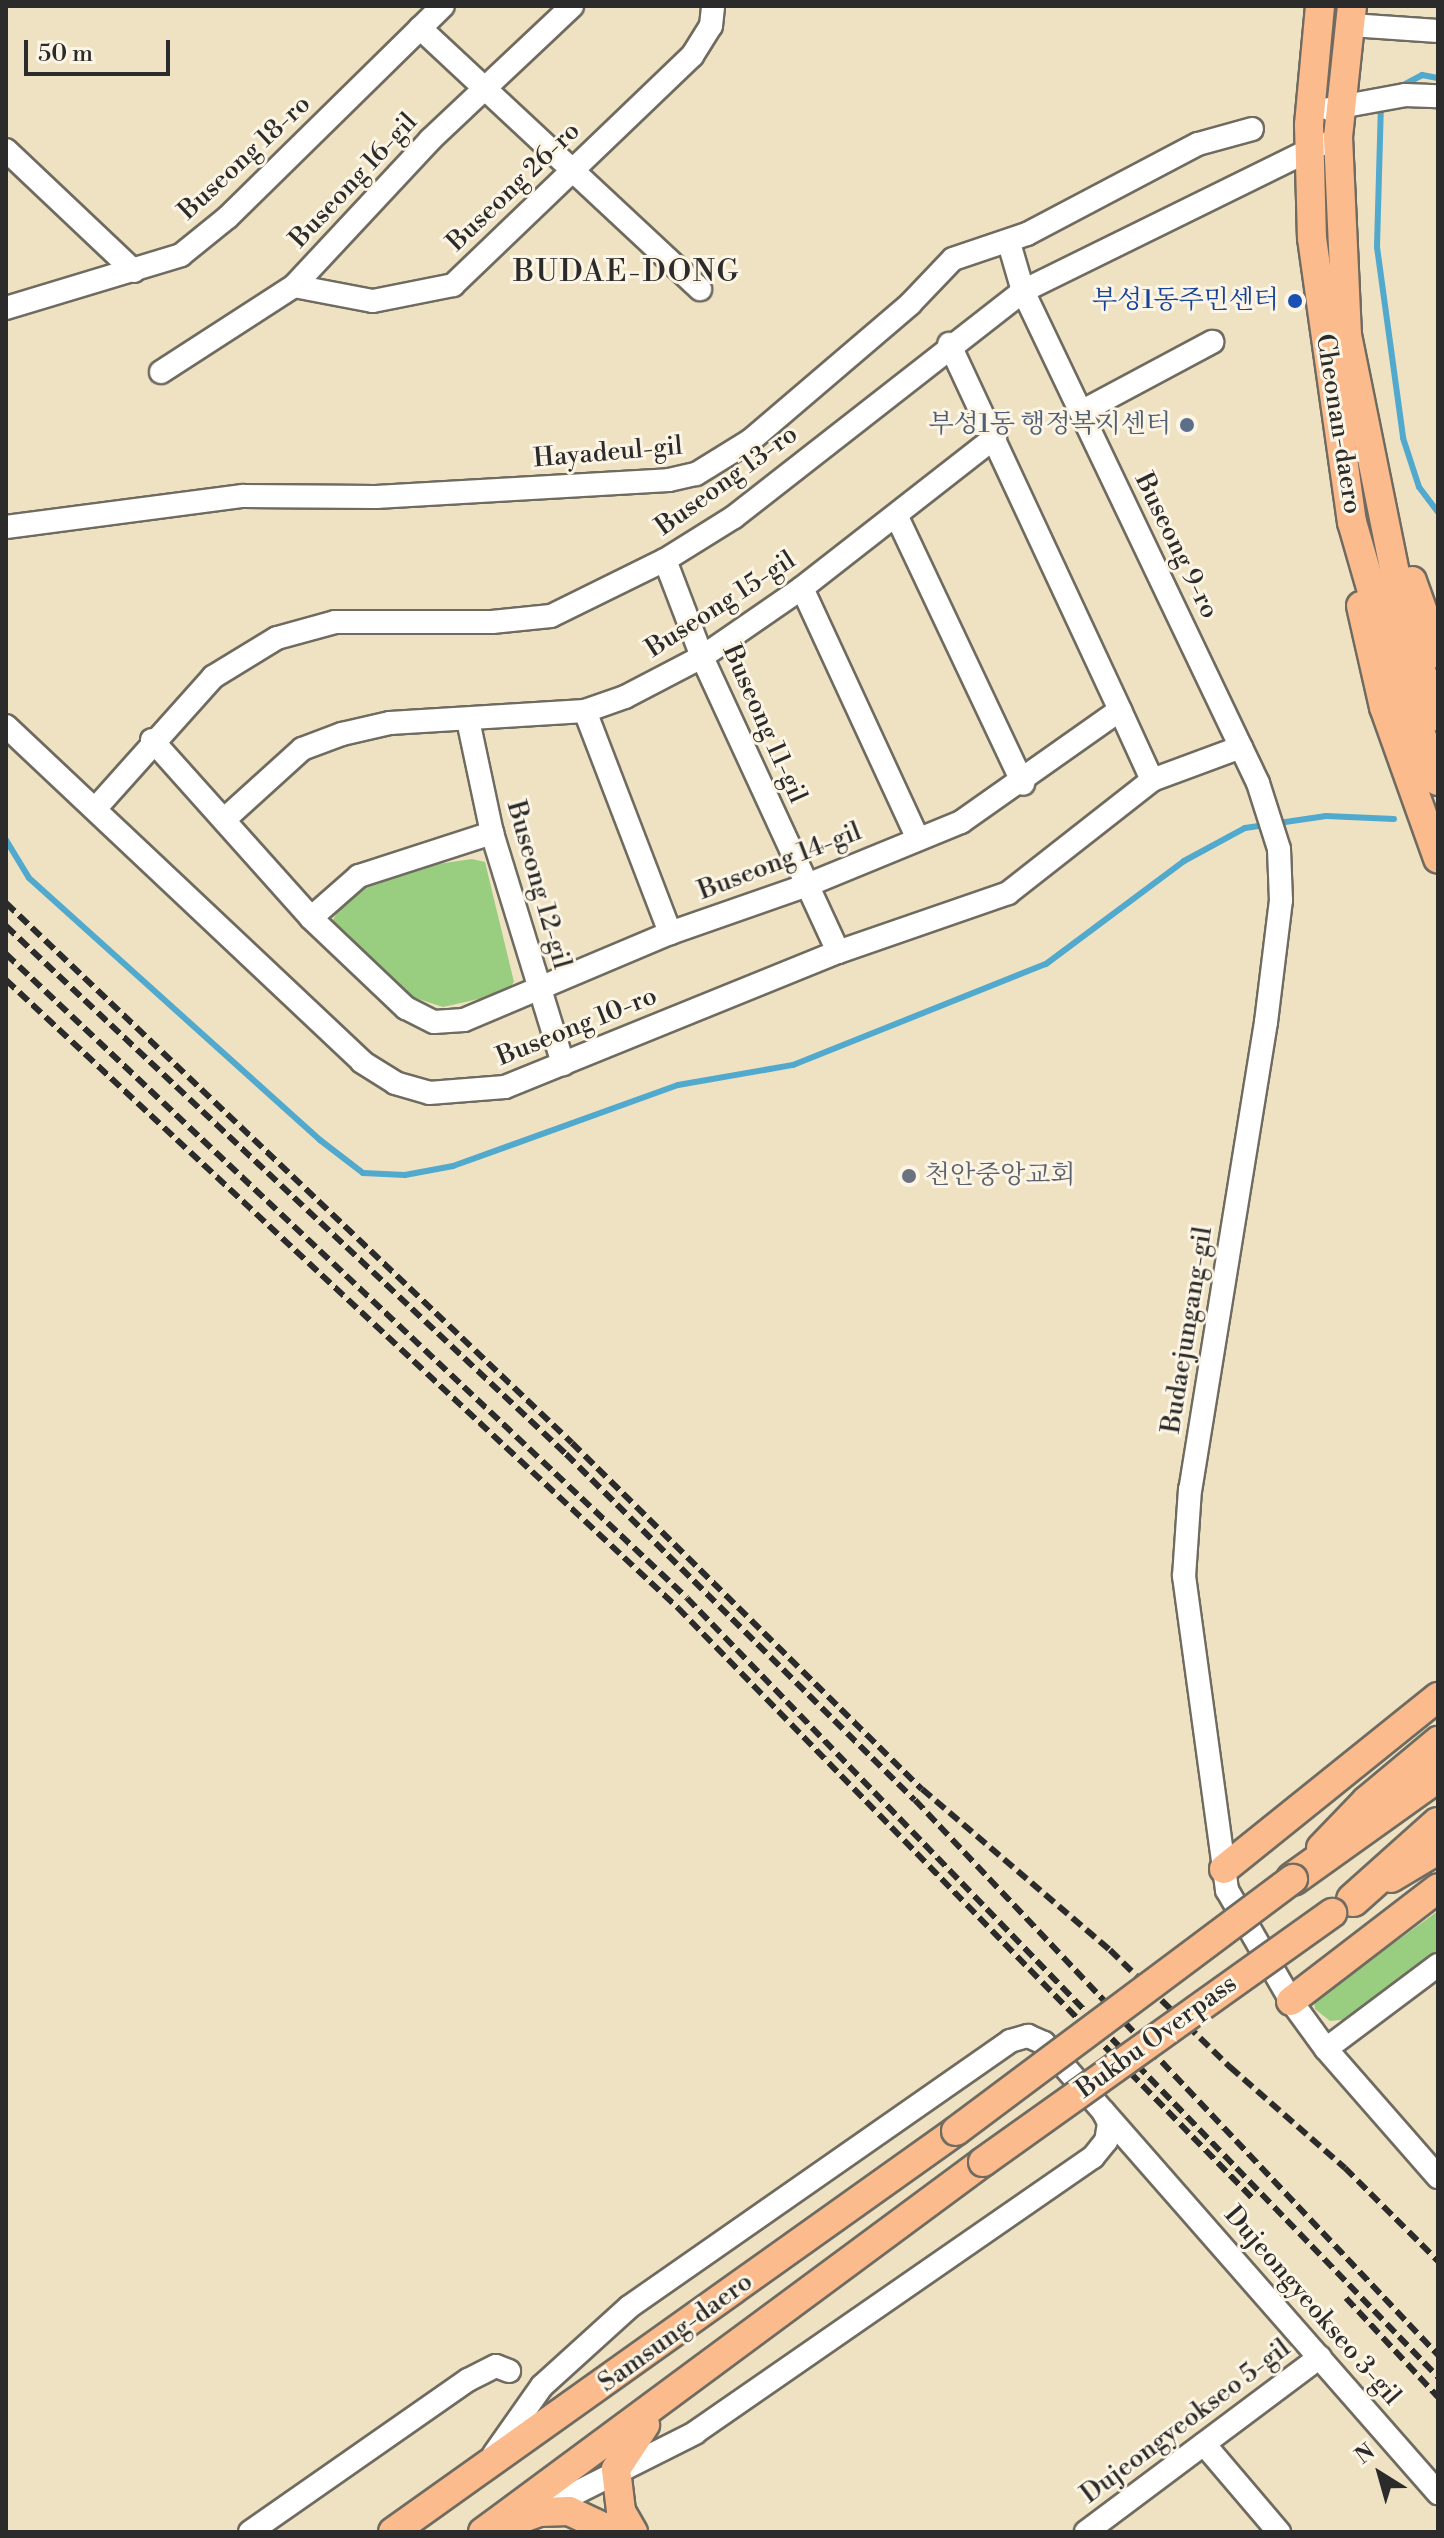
<!DOCTYPE html>
<html>
<head>
<meta charset="utf-8">
<style>
	body { margin:0 }
	#map { position:relative; width:1444px; height:2538px; overflow:hidden; background:#eee2c2; font-family:"Libre Bodoni","Noto Serif KR",serif }
	div>[style] { position:absolute }
	.green>* { inset:0; background:#99cd7f }
	.stream>* { height:6px; margin:-3px; padding:0 3px; transform-origin:3px; border-radius:3px; background:#51a9ce }
	.roads { filter:drop-shadow(2px 0 #6f6b60) drop-shadow(-2px 0 #6f6b60) drop-shadow(0 2px #6f6b60) drop-shadow(0 -2px #6f6b60) }
	.minor>* { height:22px; margin:-11px; padding:0 11px; transform-origin:11px; border-radius:11px; background:#fff }
	.major>* { height:28px; margin:-14px; padding:0 14px; transform-origin:14px; border-radius:14px; background:#fbbb8c }
	.highway>* { height:32px; margin:-16px; padding:0 16px; transform-origin:16px; border-radius:16px; background:#fbbb8c }
	.rail>* { height:6px; margin-top:-3px; transform-origin:0; background:repeating-linear-gradient(90deg,#2b2b2b 0 12px,transparent 0 18px) }
	.bridges { filter:drop-shadow(2px 0 #6f6b60) drop-shadow(-2px 0 #6f6b60) drop-shadow(0 2px #6f6b60) drop-shadow(0 -2px #6f6b60) }
	.major-bridge>* { height:28px; margin:-14px; padding:0 14px; transform-origin:14px; border-radius:14px; background:#fbbb8c }
	.dots>* { width:22px; height:22px; translate:-50% -50%; box-sizing:border-box; border:4px solid #fcf5e5; border-radius:50% }
	span { translate:-50% -50%; white-space:nowrap; text-align:center; line-height:1.15; -webkit-text-stroke:6px #fcf5e5; paint-order:stroke }
	.street-label { font-size:26px; color:#2b2b2b }
	.transit-label { font-size:26px; color:#164399 }
	.right { translate:-100% -50%; text-align:right }
	.service-label { font-size:26px; color:#4e5e75 }
	.worship-label { font-size:26px; color:#5b616d }
	.left { translate:0 -50%; text-align:left }
	.quarter-label { font-size:30px; color:#2b2b2b; letter-spacing:2px }
	.frame { position:absolute; inset:0; border:8px solid #2b2b2b; pointer-events:none }
	.north { position:absolute; left:1340px; top:2434px; width:80px; height:80px; -webkit-text-stroke:6px #fcf5e5; paint-order:stroke; rotate:323deg; font-size:22px; font-weight:700; line-height:32px; text-align:center; color:#2b2b2b }
	.north::after { content:''; display:block; margin:auto; width:28px; height:36px; background:#2b2b2b; clip-path:polygon(50% 0,100% 100%,50% 72%,0 100%) }
	.scale { position:absolute; left:24px; top:40px; width:146px; height:36px; box-sizing:border-box; border:4px solid #2b2b2b; border-top:0; padding-left:10px; font-size:24px; line-height:28px; white-space:nowrap; color:#2b2b2b; -webkit-text-stroke:6px #fcf5e5; paint-order:stroke }
</style>
</head>
<body>
<div id="map">
	<div class="green">
		<div style="clip-path:polygon(472px 859px,485px 862px,514px 982px,505px 993px,443px 1007px,400px 993px,331px 923px,351px 889px,418px 867px)"></div>
		<div style="clip-path:polygon(1438px 1911px,1438px 1955px,1351px 2019px,1330px 2021px,1315px 2009px,1314px 2001px)"></div>
	</div>
	<div class="stream">
		<div style="left:1394px;top:90px;width:32px;rotate:-28deg"></div>
		<div style="left:1422px;top:75px;width:16px;rotate:11deg"></div>
		<div style="left:1381px;top:103px;width:144px;rotate:91.6deg"></div>
		<div style="left:1377px;top:247px;width:193px;rotate:82.2deg"></div>
		<div style="left:1403px;top:438px;width:52px;rotate:71.9deg"></div>
		<div style="left:1419px;top:487px;width:31px;rotate:53deg"></div>
		<div style="left:6px;top:840px;width:44px;rotate:58.8deg"></div>
		<div style="left:29px;top:878px;width:392px;rotate:42deg"></div>
		<div style="left:320px;top:1140px;width:54px;rotate:37.5deg"></div>
		<div style="left:363px;top:1173px;width:42px;rotate:2.7deg"></div>
		<div style="left:405px;top:1175px;width:49px;rotate:-10.6deg"></div>
		<div style="left:453px;top:1166px;width:239px;rotate:-19.8deg"></div>
		<div style="left:678px;top:1085px;width:117px;rotate:-9.9deg"></div>
		<div style="left:793px;top:1065px;width:272px;rotate:-21.8deg"></div>
		<div style="left:1046px;top:964px;width:172px;rotate:-36.7deg"></div>
		<div style="left:1184px;top:861px;width:69px;rotate:-28.4deg"></div>
		<div style="left:1245px;top:828px;width:82px;rotate:-8.4deg"></div>
		<div style="left:1326px;top:816px;width:68px;rotate:2.5deg"></div>
	</div>
	<div class="roads">
		<div class="minor">
			<div style="left:1351px;top:25px;width:87px;rotate:3.9deg"></div>
			<div style="left:420px;top:28px;width:383px;rotate:43deg"></div>
			<div style="left:1329px;top:109px;width:77px;rotate:-10.4deg"></div>
			<div style="left:1405px;top:95px;width:33px;rotate:2deg"></div>
			<div style="left:6px;top:150px;width:176px;rotate:43.4deg"></div>
			<div style="left:1009px;top:243px;width:50px;rotate:73.7deg"></div>
			<div style="left:1023px;top:291px;width:545px;rotate:64.47deg"></div>
			<div style="left:1258px;top:783px;width:69px;rotate:72.3deg"></div>
			<div style="left:1279px;top:849px;width:51px;rotate:87.8deg"></div>
			<div style="left:1281px;top:900px;width:123px;rotate:97deg"></div>
			<div style="left:1266px;top:1022px;width:473px;rotate:99.2deg"></div>
			<div style="left:1190px;top:1489px;width:87px;rotate:93.9deg"></div>
			<div style="left:1184px;top:1576px;width:317px;rotate:82.2deg"></div>
			<div style="left:1227px;top:1890px;width:128px;rotate:60deg"></div>
			<div style="left:1291px;top:2001px;width:59px;rotate:53.9deg"></div>
			<div style="left:1326px;top:2049px;width:170px;rotate:48.8deg"></div>
			<div style="left:294px;top:286px;width:80px;rotate:10.8deg"></div>
			<div style="left:373px;top:301px;width:82px;rotate:-11.3deg"></div>
			<div style="left:453px;top:285px;width:331px;rotate:-43.8deg"></div>
			<div style="left:692px;top:56px;width:36px;rotate:-58deg"></div>
			<div style="left:711px;top:26px;width:20px;rotate:-84deg"></div>
			<div style="left:6px;top:308px;width:183px;rotate:-16.8deg"></div>
			<div style="left:181px;top:255px;width:60px;rotate:-39deg"></div>
			<div style="left:228px;top:217px;width:301px;rotate:-44.5deg"></div>
			<div style="left:161px;top:372px;width:158px;rotate:-32.9deg"></div>
			<div style="left:294px;top:286px;width:200px;rotate:-47deg"></div>
			<div style="left:430px;top:140px;width:195px;rotate:-43.3deg"></div>
			<div style="left:1081px;top:412px;width:149px;rotate:-28.1deg"></div>
			<div style="left:897px;top:517px;width:295px;rotate:64.7deg"></div>
			<div style="left:6px;top:527px;width:239px;rotate:-7.5deg"></div>
			<div style="left:243px;top:496px;width:133px;rotate:0.4deg"></div>
			<div style="left:376px;top:497px;width:293px;rotate:-3.3deg"></div>
			<div style="left:669px;top:480px;width:28px;rotate:-13deg"></div>
			<div style="left:696px;top:474px;width:65px;rotate:-31.7deg"></div>
			<div style="left:751px;top:440px;width:209px;rotate:-40.5deg"></div>
			<div style="left:910px;top:304px;width:62px;rotate:-46.3deg"></div>
			<div style="left:953px;top:259px;width:78px;rotate:-18.7deg"></div>
			<div style="left:1027px;top:234px;width:193px;rotate:-27.8deg"></div>
			<div style="left:1198px;top:144px;width:56px;rotate:-15.5deg"></div>
			<div style="left:665px;top:560px;width:104px;rotate:69.1deg"></div>
			<div style="left:702px;top:657px;width:325px;rotate:65.2deg"></div>
			<div style="left:802px;top:588px;width:274px;rotate:65.2deg"></div>
			<div style="left:1120px;top:710px;width:77px;rotate:65.4deg"></div>
			<div style="left:585px;top:711px;width:238px;rotate:69deg"></div>
			<div style="left:468px;top:720px;width:116px;rotate:78deg"></div>
			<div style="left:492px;top:833px;width:242px;rotate:72.9deg"></div>
			<div style="left:6px;top:726px;width:490px;rotate:43.3deg"></div>
			<div style="left:362px;top:1062px;width:39px;rotate:32deg"></div>
			<div style="left:395px;top:1083px;width:35px;rotate:16deg"></div>
			<div style="left:429px;top:1093px;width:76px;rotate:-4.5deg"></div>
			<div style="left:505px;top:1087px;width:359px;rotate:-22.1deg"></div>
			<div style="left:838px;top:952px;width:180px;rotate:-19.1deg"></div>
			<div style="left:1008px;top:893px;width:183px;rotate:-38.1deg"></div>
			<div style="left:1152px;top:780px;width:95px;rotate:-20.3deg"></div>
			<div style="left:152px;top:740px;width:239px;rotate:48.2deg"></div>
			<div style="left:311px;top:918px;width:131px;rotate:43.5deg"></div>
			<div style="left:406px;top:1008px;width:31px;rotate:27deg"></div>
			<div style="left:434px;top:1022px;width:30px;rotate:-4deg"></div>
			<div style="left:464px;top:1020px;width:224px;rotate:-22.9deg"></div>
			<div style="left:670px;top:933px;width:143px;rotate:-19.2deg"></div>
			<div style="left:805px;top:886px;width:169px;rotate:-22.3deg"></div>
			<div style="left:961px;top:822px;width:194px;rotate:-35.2deg"></div>
			<div style="left:1120px;top:710px;width:404px;rotate:-115deg"></div>
			<div style="left:96px;top:808px;width:176px;rotate:-48.2deg"></div>
			<div style="left:213px;top:677px;width:75px;rotate:-31.4deg"></div>
			<div style="left:277px;top:638px;width:60px;rotate:-15.4deg"></div>
			<div style="left:335px;top:622px;width:157px"></div>
			<div style="left:492px;top:622px;width:59px;rotate:-5.8deg"></div>
			<div style="left:551px;top:616px;width:127px;rotate:-26.2deg"></div>
			<div style="left:665px;top:560px;width:81px;rotate:-31.9deg"></div>
			<div style="left:734px;top:517px;width:367px;rotate:-38deg"></div>
			<div style="left:1023px;top:291px;width:333px;rotate:-26.2deg"></div>
			<div style="left:226px;top:818px;width:103px;rotate:-42.2deg"></div>
			<div style="left:302px;top:749px;width:43px;rotate:-20.6deg"></div>
			<div style="left:342px;top:734px;width:49px;rotate:-12.9deg"></div>
			<div style="left:390px;top:723px;width:195px;rotate:-3.5deg"></div>
			<div style="left:585px;top:711px;width:42px;rotate:-19.3deg"></div>
			<div style="left:625px;top:697px;width:87px;rotate:-27.5deg"></div>
			<div style="left:702px;top:657px;width:121px;rotate:-34.6deg"></div>
			<div style="left:802px;top:588px;width:245px;rotate:-38deg"></div>
			<div style="left:311px;top:918px;width:64px;rotate:-41.2deg"></div>
			<div style="left:359px;top:876px;width:140px;rotate:-17.9deg"></div>
			<div style="left:1326px;top:2049px;width:140px;rotate:-36.9deg"></div>
			<div style="left:1104px;top:2112px;width:507px;rotate:48.76deg"></div>
			<div style="left:1204px;top:2444px;width:116px;rotate:49.6deg"></div>
			<div style="left:494px;top:2454px;width:83px;rotate:-54.8deg"></div>
			<div style="left:542px;top:2386px;width:118px;rotate:-42.2deg"></div>
			<div style="left:629px;top:2307px;width:465px;rotate:-34.9deg"></div>
			<div style="left:1010px;top:2041px;width:19px;rotate:-16deg"></div>
			<div style="left:1028px;top:2036px;width:17px;rotate:24deg"></div>
			<div style="left:1044px;top:2043px;width:90px;rotate:49.1deg"></div>
			<div style="left:1103px;top:2111px;width:13px;rotate:63deg"></div>
			<div style="left:1109px;top:2123px;width:18px;rotate:99deg"></div>
			<div style="left:1106px;top:2141px;width:21px;rotate:129deg"></div>
			<div style="left:1093px;top:2157px;width:484px;rotate:145.3deg"></div>
			<div style="left:695px;top:2433px;width:174px;rotate:153.3deg"></div>
			<div style="left:250px;top:2532px;width:266px;rotate:-34.9deg"></div>
			<div style="left:468px;top:2380px;width:31px;rotate:-27deg"></div>
			<div style="left:496px;top:2366px;width:14px;rotate:21deg"></div>
			<div style="left:1086px;top:2532px;width:292px;rotate:-36.8deg"></div>
		</div>
		<div class="major">
			<div style="left:1320px;top:6px;width:120px;rotate:95.3deg"></div>
			<div style="left:1309px;top:125px;width:113px;rotate:88.5deg"></div>
			<div style="left:1312px;top:238px;width:287px;rotate:82deg"></div>
			<div style="left:1352px;top:522px;width:108px;rotate:73.9deg"></div>
			<div style="left:1382px;top:626px;width:165px;rotate:70.1deg"></div>
			<div style="left:1352px;top:6px;width:132px;rotate:96.1deg"></div>
			<div style="left:1338px;top:137px;width:198px;rotate:87.4deg"></div>
			<div style="left:1347px;top:335px;width:303px;rotate:78.6deg"></div>
			<div style="left:1407px;top:632px;width:90px;rotate:70deg"></div>
			<div style="left:1412px;top:581px;width:77px;rotate:70.4deg"></div>
			<div style="left:1361px;top:606px;width:104px;rotate:77.2deg"></div>
			<div style="left:1384px;top:707px;width:161px;rotate:70.4deg"></div>
			<div style="left:1321px;top:1848px;width:65px;rotate:-46.2deg"></div>
			<div style="left:1366px;top:1801px;width:94px;rotate:-39.8deg"></div>
			<div style="left:1224px;top:1869px;width:275px;rotate:-38.8deg"></div>
			<div style="left:1391px;top:1878px;width:55px;rotate:-30.8deg"></div>
			<div style="left:1291px;top:2001px;width:185px;rotate:-37.5deg"></div>
			<div style="left:509px;top:2523px;width:32px;rotate:-20deg"></div>
			<div style="left:539px;top:2512px;width:30px;rotate:-2deg"></div>
			<div style="left:569px;top:2511px;width:50px;rotate:25deg"></div>
			<div style="left:393px;top:2532px;width:691px;rotate:-35.46deg"></div>
			<div style="left:483px;top:2532px;width:622px;rotate:-36.5deg"></div>
			<div style="left:633px;top:2532px;width:24px;rotate:-120deg"></div>
			<div style="left:621px;top:2511px;width:42px;rotate:-96.8deg"></div>
			<div style="left:616px;top:2469px;width:53px;rotate:-56.6deg"></div>
		</div>
		<div class="highway">
			<div style="left:1293px;top:1879px;width:178px;rotate:-35.6deg"></div>
			<div style="left:1353px;top:1900px;width:114px;rotate:-41.8deg"></div>
		</div>
	</div>
	<div class="rail">
		<div style="left:6px;top:903px;width:782px;rotate:43.65deg"></div>
		<div style="left:572px;top:1443px;width:492px;rotate:44.7deg"></div>
		<div style="left:922px;top:1789px;width:248px;rotate:40.6deg"></div>
		<div style="left:1110px;top:1950px;width:168px;rotate:44.3deg"></div>
		<div style="left:1230px;top:2067px;width:153px;rotate:41.3deg"></div>
		<div style="left:1345px;top:2168px;width:132px;rotate:45deg"></div>
		<div style="left:6px;top:926px;width:770px;rotate:43.32deg"></div>
		<div style="left:566px;top:1454px;width:491px;rotate:44.8deg"></div>
		<div style="left:915px;top:1800px;width:763px;rotate:46.7deg"></div>
		<div style="left:6px;top:954px;width:937px;rotate:43.4deg"></div>
		<div style="left:687px;top:1598px;width:1082px;rotate:46.05deg"></div>
		<div style="left:6px;top:980px;width:920px;rotate:43.06deg"></div>
		<div style="left:678px;top:1608px;width:827px;rotate:45.78deg"></div>
		<div style="left:1346px;top:2298px;width:135px;rotate:47.1deg"></div>
	</div>
	<div class="bridges">
		<div class="major-bridge">
			<div style="left:956px;top:2131px;width:421px;rotate:-36.8deg"></div>
			<div style="left:983px;top:2162px;width:429px;rotate:-35.5deg"></div>
		</div>
	</div>
	<div class="dots">
		<div style="left:1295px;top:301px;background:#1a4fb4"></div>
		<div style="left:1187px;top:425px;background:#5c6f8a"></div>
		<div style="left:909px;top:1176px;background:#6b7280"></div>
	</div>
	<div class="street-label">
		<span style="left:245px;top:158px;rotate:-43deg">Buseong 18-ro</span>
		<span style="left:354px;top:181px;rotate:-47deg">Buseong 16-gil</span>
		<span style="left:514px;top:187px;rotate:-44deg">Buseong 26-ro</span>
		<span style="left:1338px;top:424px;rotate:81deg">Cheonan-daero</span>
		<span style="left:608px;top:453px;rotate:-5deg">Hayadeul-gil</span>
		<span style="left:727px;top:481px;rotate:-36deg">Buseong 13-ro</span>
		<span style="left:1176px;top:546px;rotate:64deg">Buseong 9-ro</span>
		<span style="left:721px;top:605px;rotate:-33deg">Buseong 15-gil</span>
		<span style="left:764px;top:724px;rotate:66deg">Buseong 11-gil</span>
		<span style="left:780px;top:862px;rotate:-21deg">Buseong 14-gil</span>
		<span style="left:538px;top:885px;rotate:74deg">Buseong 12-gil</span>
		<span style="left:577px;top:1027px;rotate:-22deg">Buseong 10-ro</span>
		<span style="left:1188px;top:1330px;rotate:-81deg">Budaejungang-gil</span>
		<span style="left:1157px;top:2037px;rotate:-36deg">Bukbu Overpass</span>
		<span style="left:1312px;top:2306px;rotate:49deg">Dujeongyeokseo 3-gil</span>
		<span style="left:676px;top:2333px;rotate:-36deg">Samsung-daero</span>
		<span style="left:1186px;top:2422px;rotate:-37deg">Dujeongyeokseo 5-gil</span>
	</div>
	<div class="transit-label">
		<span class="right" style="left:1279px;top:301px">부성1동주민센터</span>
	</div>
	<div class="service-label">
		<span class="right" style="left:1171px;top:425px">부성1동 행정복지센터</span>
	</div>
	<div class="worship-label">
		<span class="left" style="left:925px;top:1176px">천안중앙교회</span>
	</div>
	<div class="quarter-label">
		<span style="left:627px;top:272px">BUDAE-DONG</span>
	</div>
	<div class="frame"></div>
	<div class="north">N</div>
	<div class="scale">50 m</div>
</div>
</body>
</html>
